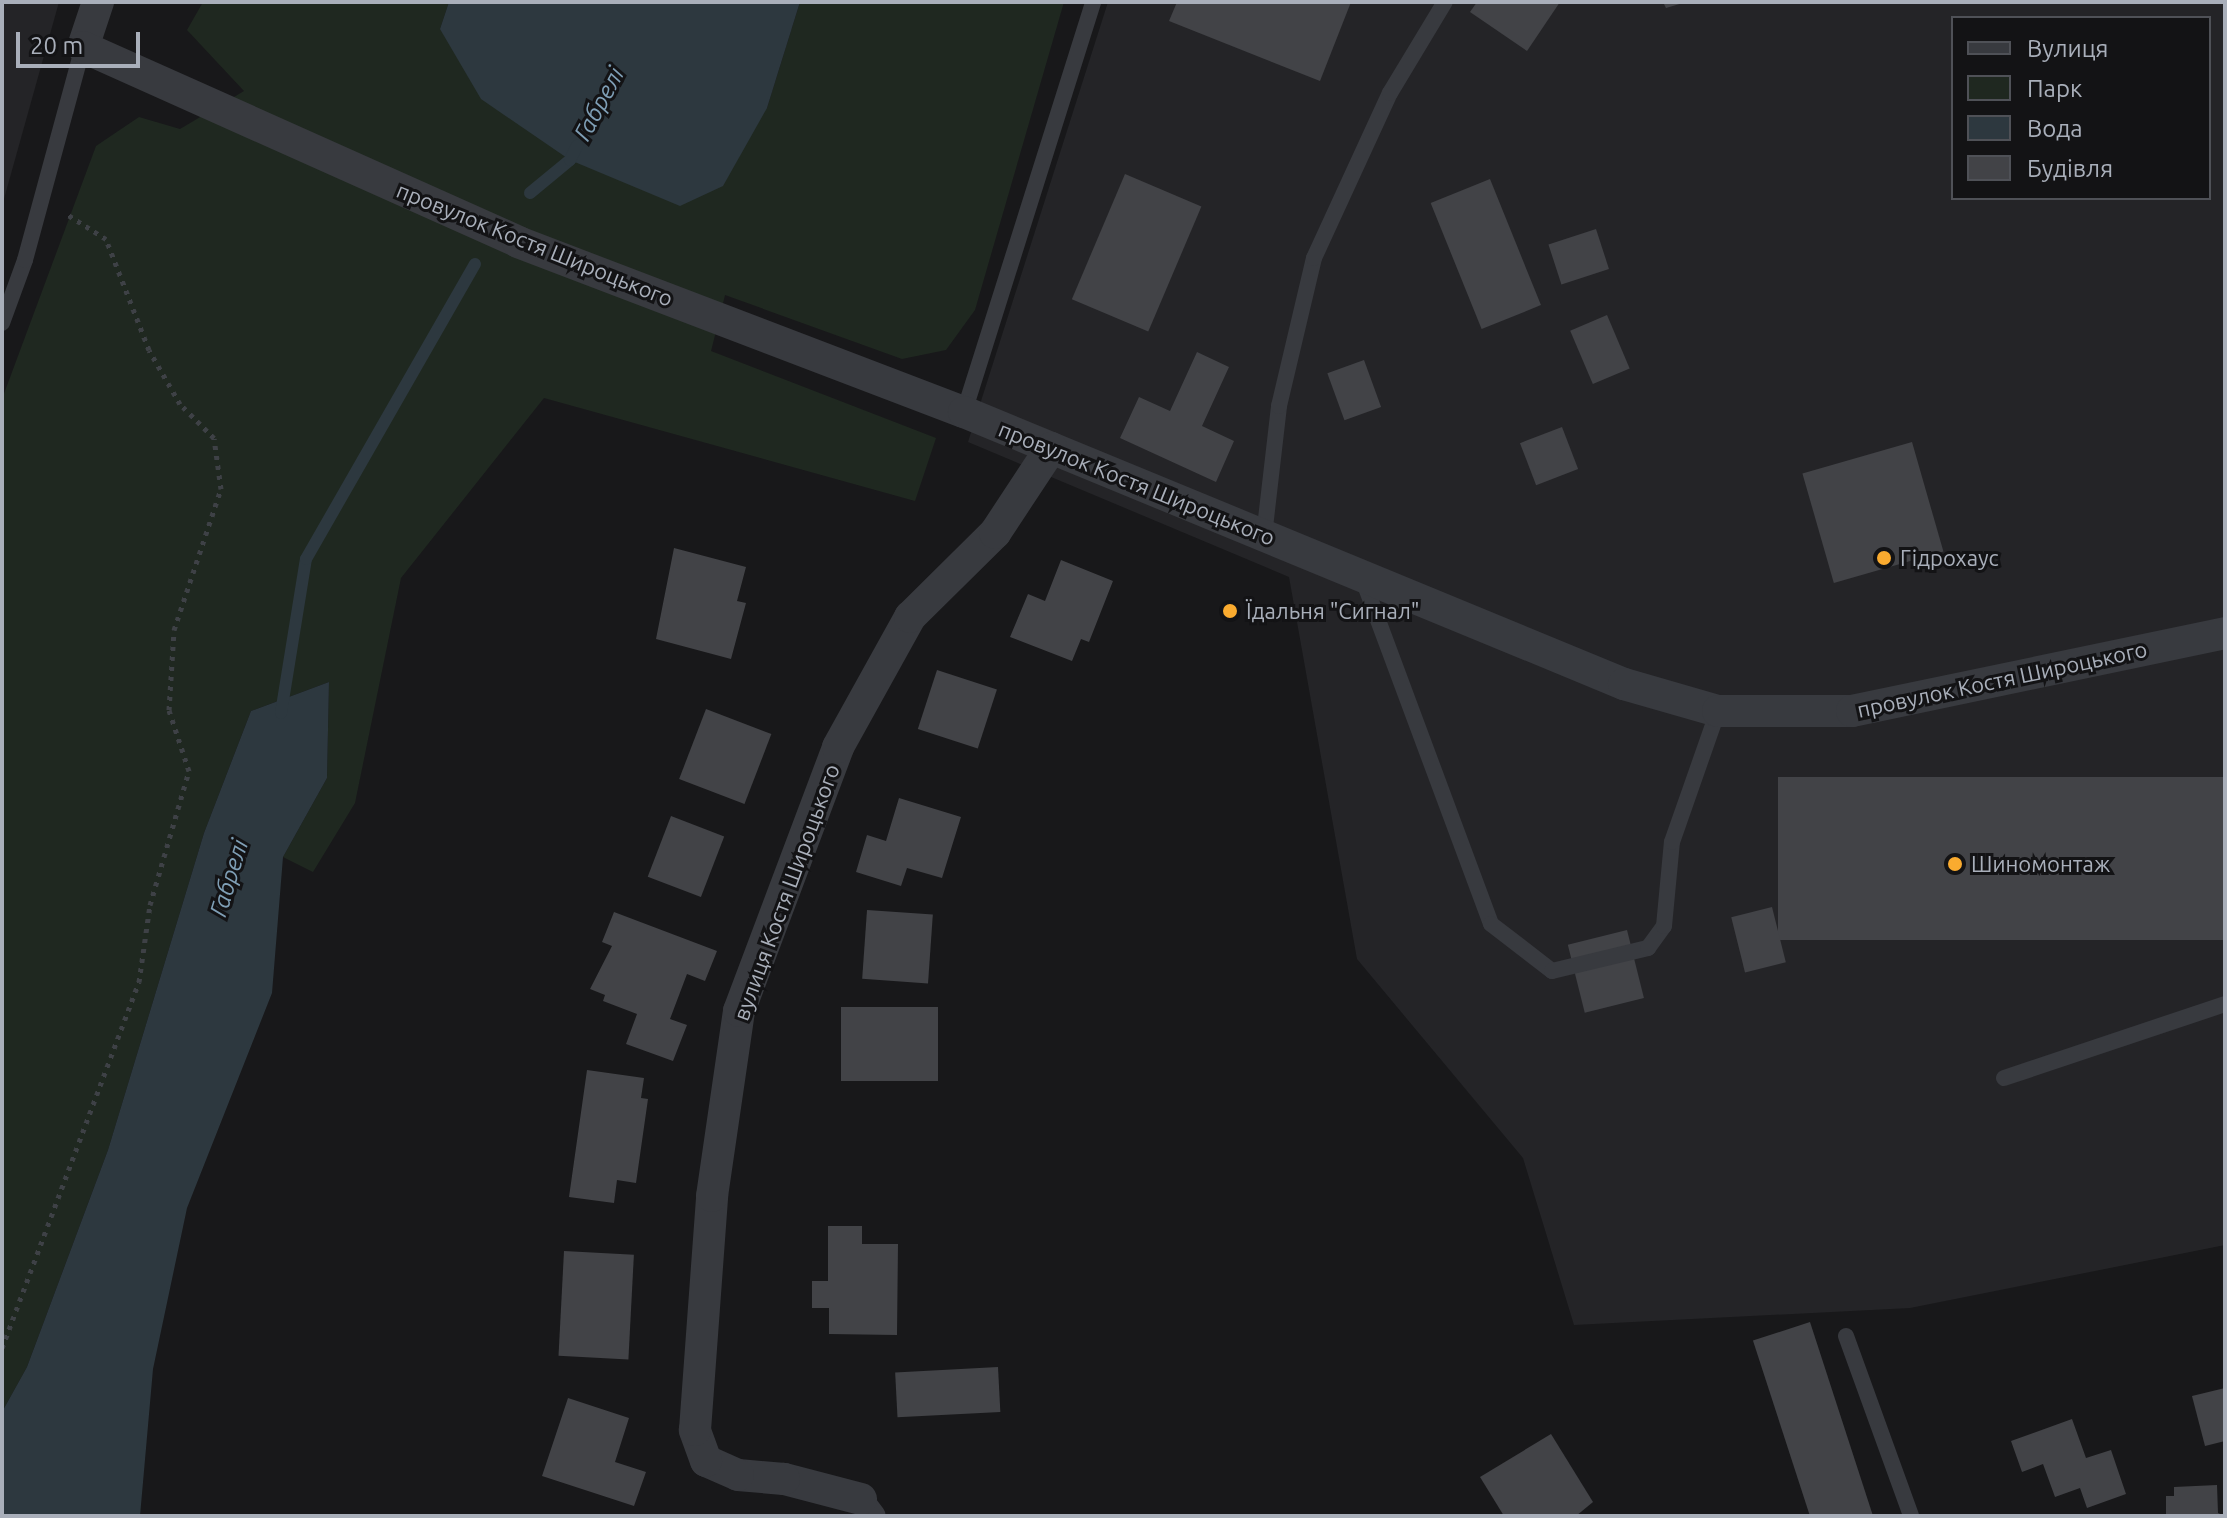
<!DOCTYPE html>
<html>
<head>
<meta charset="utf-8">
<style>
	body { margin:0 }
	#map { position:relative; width:2227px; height:1518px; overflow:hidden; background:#18181a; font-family:Ubuntu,sans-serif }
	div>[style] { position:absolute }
	.built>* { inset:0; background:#242427 }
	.green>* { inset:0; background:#1f2820 }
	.water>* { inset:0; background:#2d383f }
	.stream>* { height:12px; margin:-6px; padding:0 6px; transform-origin:6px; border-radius:6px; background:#2d383f }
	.building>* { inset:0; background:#424347; transform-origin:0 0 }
	.path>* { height:5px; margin-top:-2.5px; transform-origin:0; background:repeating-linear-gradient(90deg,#3e4146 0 4px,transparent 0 10px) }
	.service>* { height:16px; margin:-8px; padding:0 8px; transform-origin:8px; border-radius:8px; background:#383a3f }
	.pedestrian>* { height:24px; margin:-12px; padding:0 12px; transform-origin:12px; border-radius:12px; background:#383a3f }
	.minor>* { height:32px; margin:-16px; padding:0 16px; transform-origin:16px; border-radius:16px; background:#383a3f }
	.dots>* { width:22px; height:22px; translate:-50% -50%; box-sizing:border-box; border:4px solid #131315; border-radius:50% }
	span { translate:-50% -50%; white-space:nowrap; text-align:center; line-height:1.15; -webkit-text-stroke:6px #131315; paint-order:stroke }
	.street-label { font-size:22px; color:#a9afba }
	.poi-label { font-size:22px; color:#a9afba }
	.left { translate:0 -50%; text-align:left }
	.water-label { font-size:24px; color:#7f9fb6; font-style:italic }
	.frame { position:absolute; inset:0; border:4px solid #a9afba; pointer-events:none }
	.legend { position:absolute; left:1951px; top:16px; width:260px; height:184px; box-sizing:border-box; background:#131315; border:2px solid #4f5157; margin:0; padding:10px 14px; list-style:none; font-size:24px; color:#a9afba }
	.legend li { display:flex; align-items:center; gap:16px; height:40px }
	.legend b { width:40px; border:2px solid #4f5157 }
	.scale { position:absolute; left:16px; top:32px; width:124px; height:36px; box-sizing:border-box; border:4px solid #a9afba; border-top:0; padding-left:10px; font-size:24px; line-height:28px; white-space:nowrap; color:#a9afba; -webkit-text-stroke:6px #131315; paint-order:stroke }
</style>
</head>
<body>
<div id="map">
	<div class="built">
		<div style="clip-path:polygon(2px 2px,59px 2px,2px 206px)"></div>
		<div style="clip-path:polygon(evenodd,1108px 2px,2225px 2px,2225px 1245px,1910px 1308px,1574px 1325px,1523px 1158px,1357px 959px,1289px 577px,968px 442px,1108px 2px,1953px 18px,2209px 18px,2209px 198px,1953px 198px,1953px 18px)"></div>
	</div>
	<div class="green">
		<div style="clip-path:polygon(203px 2px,449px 2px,440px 29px,767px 108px,800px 2px,1064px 2px,975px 310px,946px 350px,902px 359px,725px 295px,711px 351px,936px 438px,915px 501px,544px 398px,401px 578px,355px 803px,313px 872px,283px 857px,327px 778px,329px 682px,251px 711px,204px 833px,108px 1150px,27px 1367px,2px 1412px,2px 399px,96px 146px,139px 117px,180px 129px,244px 91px,187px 30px)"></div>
	</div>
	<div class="water">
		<div style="clip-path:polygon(449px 2px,800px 2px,767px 108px,723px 186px,680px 206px,570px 160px,481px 99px,440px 29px)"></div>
		<div style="clip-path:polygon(329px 682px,327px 778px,283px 857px,272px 993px,187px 1208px,153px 1369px,140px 1516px,2px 1516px,2px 1412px,27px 1367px,108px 1150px,204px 833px,251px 711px)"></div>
	</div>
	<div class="stream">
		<div style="left:530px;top:193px;width:52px;rotate:-39.5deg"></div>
		<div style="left:570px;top:160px;width:16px;rotate:-63deg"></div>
		<div style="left:281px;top:713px;width:156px;rotate:-80.8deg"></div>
		<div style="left:306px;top:559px;width:340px;rotate:-60.2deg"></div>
	</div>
	<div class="building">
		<div style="clip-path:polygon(1177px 2px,1351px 2px,1320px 81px,1169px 21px)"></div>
		<div style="clip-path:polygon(1477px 2px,1560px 2px,1527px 51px,1470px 12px)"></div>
		<div style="clip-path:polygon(1663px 2px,1683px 2px,1683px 3px,1666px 8px)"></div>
		<div style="left:1125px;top:174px;width:83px;height:136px;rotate:23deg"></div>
		<div style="left:1490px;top:179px;width:136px;height:64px;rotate:68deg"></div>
		<div style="left:1596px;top:229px;width:42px;height:50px;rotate:72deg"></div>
		<div style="left:1607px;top:315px;width:58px;height:40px;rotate:67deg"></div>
		<div style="clip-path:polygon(1197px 352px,1229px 367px,1202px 426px,1234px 441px,1216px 482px,1120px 438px,1139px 397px,1170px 411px)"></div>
		<div style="left:1364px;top:360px;width:50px;height:39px;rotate:70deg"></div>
		<div style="left:1562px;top:427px;width:45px;height:45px;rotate:69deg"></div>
		<div style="left:1912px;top:442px;width:114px;height:114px;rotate:74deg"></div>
		<div style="clip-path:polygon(674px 548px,746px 567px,737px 601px,746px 603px,731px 659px,656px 639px)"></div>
		<div style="clip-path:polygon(1061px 560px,1113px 581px,1089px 642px,1081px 639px,1072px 661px,1010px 637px,1028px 594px,1045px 601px)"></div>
		<div style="left:937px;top:670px;width:63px;height:62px;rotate:18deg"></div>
		<div style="left:706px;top:709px;width:70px;height:75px;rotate:21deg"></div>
		<div style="left:2225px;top:777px;width:163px;height:447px;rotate:90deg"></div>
		<div style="clip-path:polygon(899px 798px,961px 817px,942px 878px,907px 868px,901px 886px,856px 872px,867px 835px,886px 841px)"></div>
		<div style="left:671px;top:816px;width:57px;height:65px;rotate:21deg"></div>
		<div style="left:1772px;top:907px;width:57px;height:42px;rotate:76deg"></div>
		<div style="left:867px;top:910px;width:66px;height:69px;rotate:4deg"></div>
		<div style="clip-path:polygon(614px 912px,717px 951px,705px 981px,687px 974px,670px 1019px,687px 1025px,673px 1061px,626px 1044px,637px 1014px,603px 1001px,605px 995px,590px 989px,612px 946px,602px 942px)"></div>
		<div style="left:1627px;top:930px;width:70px;height:61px;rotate:76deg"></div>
		<div style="left:938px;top:1007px;width:74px;height:97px;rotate:90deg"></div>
		<div style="clip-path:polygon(587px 1070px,644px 1078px,641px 1098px,648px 1099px,636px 1183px,617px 1180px,614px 1203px,569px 1197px)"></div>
		<div style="clip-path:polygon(828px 1226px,862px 1226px,862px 1244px,898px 1244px,897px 1335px,829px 1334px,829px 1308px,812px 1308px,812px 1281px,828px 1281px)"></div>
		<div style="left:564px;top:1251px;width:70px;height:105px;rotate:3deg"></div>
		<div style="left:1810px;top:1322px;width:204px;height:60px;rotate:72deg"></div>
		<div style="left:998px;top:1367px;width:45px;height:103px;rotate:87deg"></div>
		<div style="clip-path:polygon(2225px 1388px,2225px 1441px,2205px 1446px,2192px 1396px)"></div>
		<div style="clip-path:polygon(568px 1398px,629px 1418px,615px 1462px,646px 1472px,634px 1506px,542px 1476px)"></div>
		<div style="clip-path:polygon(2072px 1419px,2086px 1458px,2111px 1450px,2126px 1494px,2087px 1508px,2080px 1488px,2055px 1497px,2043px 1464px,2022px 1472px,2011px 1441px)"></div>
		<div style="clip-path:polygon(1551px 1434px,1593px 1502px,1576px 1516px,1504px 1516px,1480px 1477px)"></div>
		<div style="clip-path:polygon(2217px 1485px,2218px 1513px,2225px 1516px,2166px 1516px,2166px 1496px,2174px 1496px,2174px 1487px)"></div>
	</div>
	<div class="path">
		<div style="left:2px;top:1348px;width:391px;rotate:-69.5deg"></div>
		<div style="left:139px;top:982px;width:78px;rotate:-81.9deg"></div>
		<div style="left:150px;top:905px;width:140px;rotate:-73.8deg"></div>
		<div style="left:189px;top:771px;width:64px;rotate:-108.2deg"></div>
		<div style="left:169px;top:710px;width:80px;rotate:-86.4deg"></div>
		<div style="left:174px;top:630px;width:149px;rotate:-71.6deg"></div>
		<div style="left:221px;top:489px;width:51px;rotate:-97.8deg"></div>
		<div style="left:214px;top:438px;width:48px;rotate:-135deg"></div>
		<div style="left:180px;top:404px;width:62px;rotate:-119.9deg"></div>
		<div style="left:149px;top:350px;width:119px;rotate:-111.2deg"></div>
		<div style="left:106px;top:239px;width:45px;rotate:-147.7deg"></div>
	</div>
	<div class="service">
		<div style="left:2px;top:323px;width:67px;rotate:-69.9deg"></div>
		<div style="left:25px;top:260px;width:221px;rotate:-74.8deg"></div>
		<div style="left:964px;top:412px;width:430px;rotate:-72.5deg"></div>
		<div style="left:1264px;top:536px;width:131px;rotate:-83.4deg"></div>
		<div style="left:1279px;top:406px;width:152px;rotate:-76.7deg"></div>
		<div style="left:1314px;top:258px;width:182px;rotate:-65.3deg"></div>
		<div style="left:1390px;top:93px;width:106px;rotate:-58.9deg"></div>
		<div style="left:1362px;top:577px;width:370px;rotate:69.6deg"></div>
		<div style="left:1491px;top:924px;width:77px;rotate:37.6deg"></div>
		<div style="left:1552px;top:971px;width:99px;rotate:-13.5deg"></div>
		<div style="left:1648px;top:948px;width:27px;rotate:-54deg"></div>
		<div style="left:1664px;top:926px;width:84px;rotate:-84.6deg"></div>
		<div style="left:1672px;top:842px;width:139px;rotate:-70.7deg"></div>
		<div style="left:2004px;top:1078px;width:233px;rotate:-18.5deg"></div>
		<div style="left:1846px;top:1336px;width:191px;rotate:70.1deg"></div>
	</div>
	<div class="pedestrian">
		<div style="left:861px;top:1499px;width:21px;rotate:53deg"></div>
	</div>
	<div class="minor">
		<div style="left:98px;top:2px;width:47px;rotate:108.4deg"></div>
		<div style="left:83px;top:47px;width:477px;rotate:24.1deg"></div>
		<div style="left:518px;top:242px;width:477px;rotate:20.9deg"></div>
		<div style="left:964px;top:412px;width:714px;rotate:22.4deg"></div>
		<div style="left:1624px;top:684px;width:98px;rotate:16deg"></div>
		<div style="left:1718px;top:711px;width:134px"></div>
		<div style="left:1852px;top:711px;width:381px;rotate:-11.8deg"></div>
		<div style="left:861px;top:1499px;width:80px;rotate:-165.4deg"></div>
		<div style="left:784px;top:1479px;width:46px;rotate:-175deg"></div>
		<div style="left:738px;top:1475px;width:35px;rotate:-156deg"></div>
		<div style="left:706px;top:1461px;width:33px;rotate:-110deg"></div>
		<div style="left:695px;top:1430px;width:235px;rotate:-85.8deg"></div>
		<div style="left:712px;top:1196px;width:187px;rotate:-81.7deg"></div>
		<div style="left:739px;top:1011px;width:282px;rotate:-69.4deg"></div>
		<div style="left:838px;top:747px;width:149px;rotate:-61deg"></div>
		<div style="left:910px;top:617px;width:120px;rotate:-44.7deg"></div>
		<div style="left:995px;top:533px;width:102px;rotate:-56.6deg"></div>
	</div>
	<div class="dots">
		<div style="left:1884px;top:558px;background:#faab2f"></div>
		<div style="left:1230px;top:611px;background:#faab2f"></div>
		<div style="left:1955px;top:864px;background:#faab2f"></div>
	</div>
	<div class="street-label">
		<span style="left:535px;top:244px;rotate:22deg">провулок Костя Широцького</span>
		<span style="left:1137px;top:483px;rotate:22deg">провулок Костя Широцького</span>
		<span style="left:2002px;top:679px;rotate:-12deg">провулок Костя Широцького</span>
		<span style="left:786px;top:892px;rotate:-70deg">вулиця Костя Широцького</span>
	</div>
	<div class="poi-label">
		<span class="left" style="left:1900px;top:558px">Гідрохаус</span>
		<span class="left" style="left:1246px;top:611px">Їдальня "Сигнал"</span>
		<span class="left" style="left:1971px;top:864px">Шиномонтаж</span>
	</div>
	<div class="water-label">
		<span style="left:599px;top:104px;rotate:-62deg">Габрелі</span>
		<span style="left:229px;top:878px;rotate:-73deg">Габрелі</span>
	</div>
	<div class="frame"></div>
	<ul class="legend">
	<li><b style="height:10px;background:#383a3f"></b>Вулиця</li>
	<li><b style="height:22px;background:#1f2820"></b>Парк</li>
	<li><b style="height:22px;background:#2d383f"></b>Вода</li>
	<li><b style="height:22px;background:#424347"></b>Будівля</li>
	</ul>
	<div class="scale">20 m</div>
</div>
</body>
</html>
